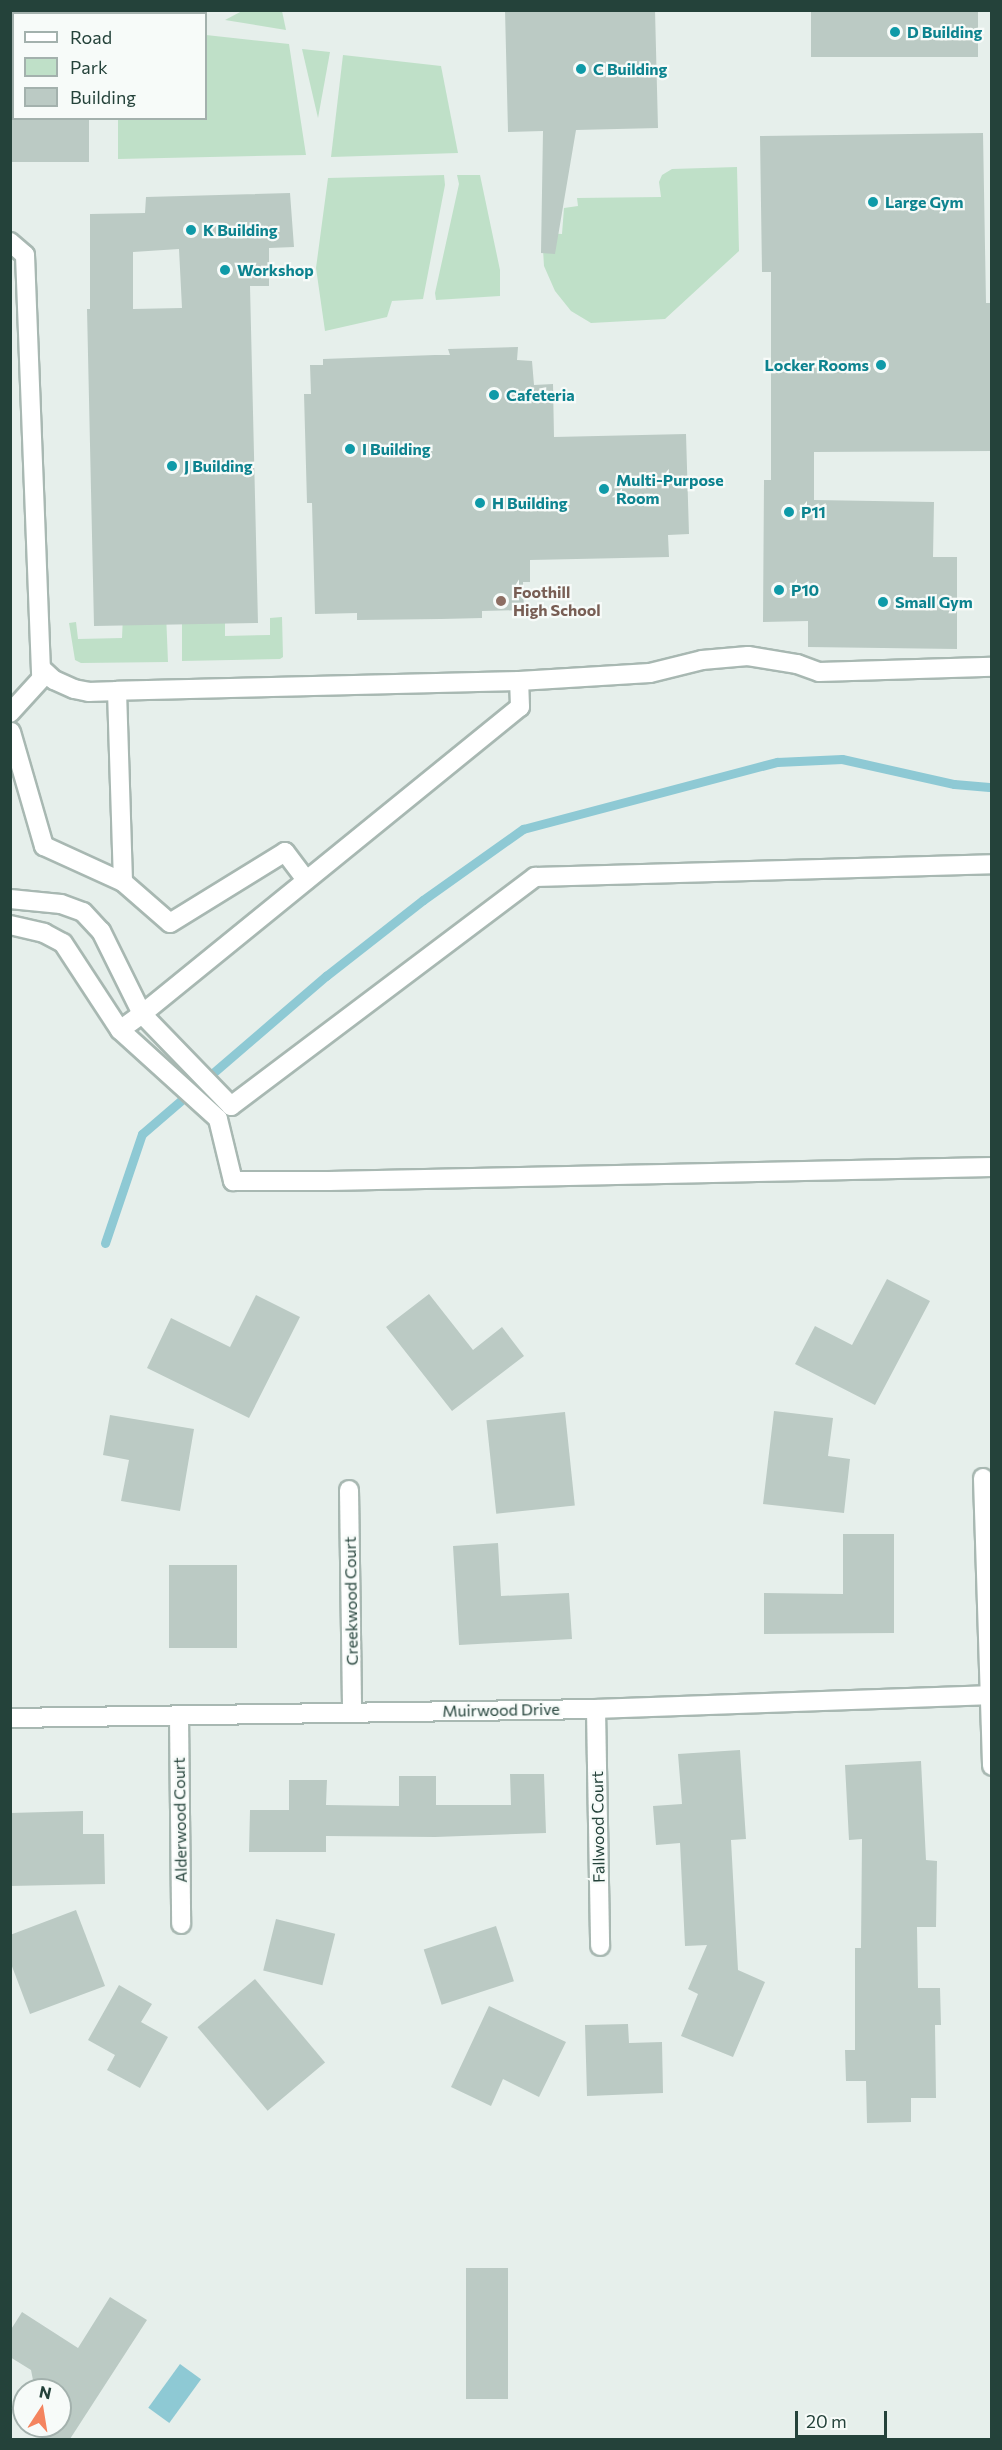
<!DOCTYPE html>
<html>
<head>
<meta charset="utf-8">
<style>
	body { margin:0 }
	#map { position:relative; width:1002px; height:2450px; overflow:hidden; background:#e6efeb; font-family:Commissioner,sans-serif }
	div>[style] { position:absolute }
	.green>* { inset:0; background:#bfe0c8 }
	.water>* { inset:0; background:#8ec9d4; transform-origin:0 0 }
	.stream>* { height:9px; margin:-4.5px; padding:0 4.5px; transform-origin:4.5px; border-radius:4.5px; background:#8ec9d4 }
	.building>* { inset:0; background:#bbcac4; transform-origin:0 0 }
	.roads { filter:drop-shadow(2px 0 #a8b8b2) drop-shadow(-2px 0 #a8b8b2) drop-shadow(0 2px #a8b8b2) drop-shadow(0 -2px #a8b8b2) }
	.minor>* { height:18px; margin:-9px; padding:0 9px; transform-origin:9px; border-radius:9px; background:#fff }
	.dots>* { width:16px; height:16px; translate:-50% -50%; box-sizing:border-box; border:3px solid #f7fbf9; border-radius:50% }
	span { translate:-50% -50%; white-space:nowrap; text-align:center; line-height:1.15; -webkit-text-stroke:4.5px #f7fbf9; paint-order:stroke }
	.culture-label { font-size:16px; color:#0d838f; font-weight:700 }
	.left { translate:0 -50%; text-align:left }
	.right { translate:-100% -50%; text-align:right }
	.education-label { font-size:16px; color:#785e54; font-weight:700 }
	.street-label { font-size:16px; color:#24423a }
	.frame { position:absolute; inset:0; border:12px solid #24423a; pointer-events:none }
	.legend { position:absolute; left:12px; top:12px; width:195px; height:108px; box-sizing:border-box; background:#f7fbf9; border:2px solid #a3b1ad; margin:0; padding:8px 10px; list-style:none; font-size:18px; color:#24423a }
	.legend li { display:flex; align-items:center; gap:12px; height:30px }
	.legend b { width:30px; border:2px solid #a3b1ad }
	.north { position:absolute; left:12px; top:2378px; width:60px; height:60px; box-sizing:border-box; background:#f7fbf9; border:2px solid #a3b1ad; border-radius:50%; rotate:12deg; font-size:16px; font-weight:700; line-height:24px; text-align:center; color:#24423a }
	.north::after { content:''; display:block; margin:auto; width:21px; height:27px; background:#f4845f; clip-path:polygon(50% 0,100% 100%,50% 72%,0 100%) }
	.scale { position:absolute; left:795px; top:2411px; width:92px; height:27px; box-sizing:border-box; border:3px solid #24423a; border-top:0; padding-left:8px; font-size:18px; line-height:21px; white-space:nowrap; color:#24423a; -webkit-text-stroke:4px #f7fbf9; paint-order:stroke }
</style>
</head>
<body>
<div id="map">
	<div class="green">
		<div style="clip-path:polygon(242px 11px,282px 11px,286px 30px,225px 20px)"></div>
		<div style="clip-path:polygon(206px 35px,289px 44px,306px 155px,118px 159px,118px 119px,206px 118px)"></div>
		<div style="clip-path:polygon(302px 49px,330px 52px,318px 118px)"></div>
		<div style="clip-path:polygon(343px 55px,441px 66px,458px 153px,331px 157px)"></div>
		<div style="clip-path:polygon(737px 167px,739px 251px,665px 319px,591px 323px,571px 311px,555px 291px,544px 266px,542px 233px,562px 234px,564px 208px,578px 206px,577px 198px,661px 197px,659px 182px,662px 175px,672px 169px)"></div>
		<div style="clip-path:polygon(444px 175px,445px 185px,423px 299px,392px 301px,387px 317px,325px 331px,316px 268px,328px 178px)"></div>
		<div style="clip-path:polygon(457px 175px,480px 175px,500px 270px,500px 296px,436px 300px,435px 293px,459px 184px)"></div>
		<div style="clip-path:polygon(225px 611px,225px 636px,270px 635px,270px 618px,282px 617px,283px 657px,280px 659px,182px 661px,182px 612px)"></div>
		<div style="clip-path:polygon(166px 613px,168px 662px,81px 663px,75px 660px,69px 623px,76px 622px,78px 639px,122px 638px,123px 615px)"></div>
	</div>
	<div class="water">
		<div style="left:180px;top:2364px;width:26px;height:54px;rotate:36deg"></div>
	</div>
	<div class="stream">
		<div style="left:105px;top:1243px;width:115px;rotate:-71.3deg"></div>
		<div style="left:142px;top:1134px;width:243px;rotate:-40.7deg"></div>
		<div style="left:326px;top:976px;width:123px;rotate:-38.1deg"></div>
		<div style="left:423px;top:900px;width:123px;rotate:-35.4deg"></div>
		<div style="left:523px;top:829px;width:263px;rotate:-14.8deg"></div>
		<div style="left:777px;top:762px;width:65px;rotate:-2.6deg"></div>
		<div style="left:842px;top:759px;width:115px;rotate:12.6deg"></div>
		<div style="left:954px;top:784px;width:38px;rotate:5deg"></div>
	</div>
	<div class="building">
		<div style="clip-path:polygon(505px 10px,655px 10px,658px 128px,576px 130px,555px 254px,541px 253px,543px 131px,508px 132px)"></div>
		<div style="left:811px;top:10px;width:167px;height:47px"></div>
		<div style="left:10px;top:118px;width:79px;height:44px"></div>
		<div style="clip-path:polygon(983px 133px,986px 303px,991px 303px,992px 451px,814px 452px,814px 500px,934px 502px,933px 557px,957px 557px,957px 649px,808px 647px,808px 621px,763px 622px,764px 480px,771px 480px,771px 272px,762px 272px,760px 136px)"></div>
		<div style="clip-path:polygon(evenodd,290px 193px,294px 247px,269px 248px,269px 286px,250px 286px,258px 623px,94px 626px,87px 309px,90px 309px,90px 214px,145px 213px,146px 197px,290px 193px,179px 249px,182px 308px,133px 309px,133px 252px,179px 249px)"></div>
		<div style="clip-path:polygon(518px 347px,517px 360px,532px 361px,534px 385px,553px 384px,554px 437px,686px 434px,689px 534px,668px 535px,669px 557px,530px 560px,530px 582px,523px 582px,524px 610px,482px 611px,482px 618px,441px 619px,357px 620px,357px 613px,315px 614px,312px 503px,307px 503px,304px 394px,311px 394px,310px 365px,323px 365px,323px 359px,435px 355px,450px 355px,448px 349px)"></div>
		<div style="clip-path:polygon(887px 1279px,930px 1301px,875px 1405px,795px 1364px,815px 1326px,852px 1345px)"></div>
		<div style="clip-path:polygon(429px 1294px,473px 1350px,502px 1327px,524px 1356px,452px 1411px,386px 1327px)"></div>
		<div style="clip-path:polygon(256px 1295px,300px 1317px,249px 1418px,147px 1368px,171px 1318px,230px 1347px)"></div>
		<div style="clip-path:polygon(774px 1411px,833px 1418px,828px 1456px,850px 1459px,844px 1513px,763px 1504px)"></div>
		<div style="left:565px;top:1412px;width:94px;height:79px;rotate:84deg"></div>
		<div style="clip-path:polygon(110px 1415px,194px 1429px,180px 1511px,121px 1501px,129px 1460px,103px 1455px)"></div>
		<div style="clip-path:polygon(843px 1534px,894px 1534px,894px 1633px,764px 1634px,764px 1593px,843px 1594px)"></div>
		<div style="clip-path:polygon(498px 1543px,501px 1596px,569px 1593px,572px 1639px,459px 1645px,453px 1546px)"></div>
		<div style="left:169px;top:1565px;width:68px;height:83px"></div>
		<div style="clip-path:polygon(740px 1750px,746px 1839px,731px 1840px,738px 1970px,765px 1982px,733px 2057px,681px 2036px,698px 1994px,688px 1989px,707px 1945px,685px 1946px,680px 1843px,656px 1845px,653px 1806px,682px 1804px,678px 1754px)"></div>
		<div style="clip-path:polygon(921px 1761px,926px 1860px,937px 1861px,936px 1927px,917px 1927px,918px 1988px,940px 1988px,941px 2025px,935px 2025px,936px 2098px,911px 2098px,911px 2122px,867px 2123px,866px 2081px,846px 2081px,845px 2050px,855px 2050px,855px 1948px,861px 1948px,862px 1839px,849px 1840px,845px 1765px)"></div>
		<div style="clip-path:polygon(510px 1774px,544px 1774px,546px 1833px,435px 1837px,326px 1836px,326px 1852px,249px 1852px,250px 1810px,289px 1810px,289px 1780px,327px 1780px,326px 1805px,399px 1806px,399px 1776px,436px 1776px,436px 1805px,511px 1805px)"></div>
		<div style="clip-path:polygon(83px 1811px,83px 1834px,104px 1834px,105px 1884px,10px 1886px,10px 1813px)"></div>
		<div style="clip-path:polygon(76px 1910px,105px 1986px,30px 2014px,10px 1961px,10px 1935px)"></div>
		<div style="left:276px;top:1919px;width:61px;height:53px;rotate:14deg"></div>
		<div style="left:496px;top:1926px;width:58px;height:76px;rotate:72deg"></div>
		<div style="left:255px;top:1979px;width:109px;height:75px;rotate:50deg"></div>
		<div style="clip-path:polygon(119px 1985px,152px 2004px,141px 2022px,168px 2037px,140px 2088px,107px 2070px,115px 2055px,88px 2040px)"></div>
		<div style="clip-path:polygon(489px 2006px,566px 2042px,539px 2097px,503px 2079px,491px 2106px,451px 2087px)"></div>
		<div style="clip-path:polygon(628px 2024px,629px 2043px,662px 2042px,663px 2093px,587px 2096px,585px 2025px)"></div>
		<div style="left:466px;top:2268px;width:42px;height:131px"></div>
		<div style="clip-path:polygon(110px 2297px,147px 2320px,70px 2439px,44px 2439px,42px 2426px,60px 2426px,60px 2390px,35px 2390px,31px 2370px,10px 2357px,10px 2331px,22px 2312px,78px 2348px)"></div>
	</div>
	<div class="roads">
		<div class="minor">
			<div style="left:10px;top:242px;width:20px;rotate:41deg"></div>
			<div style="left:25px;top:255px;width:424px;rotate:87.8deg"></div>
			<div style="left:41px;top:679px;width:46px;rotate:132.4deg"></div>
			<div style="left:41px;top:668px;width:18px;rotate:43deg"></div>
			<div style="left:54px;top:680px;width:22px;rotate:24deg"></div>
			<div style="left:74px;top:689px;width:15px;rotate:11deg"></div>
			<div style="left:89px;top:692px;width:28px;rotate:-2deg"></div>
			<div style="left:519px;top:681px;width:131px;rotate:-3.5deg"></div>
			<div style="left:650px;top:673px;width:54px;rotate:-14deg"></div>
			<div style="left:702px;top:660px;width:46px;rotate:-5deg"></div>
			<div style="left:748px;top:656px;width:50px;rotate:9.3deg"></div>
			<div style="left:797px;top:664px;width:23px;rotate:20deg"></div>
			<div style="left:819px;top:672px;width:173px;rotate:-1.7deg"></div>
			<div style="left:11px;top:732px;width:119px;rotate:73.9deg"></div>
			<div style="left:44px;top:846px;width:87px;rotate:24.5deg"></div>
			<div style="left:123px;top:882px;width:62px;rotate:41.1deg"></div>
			<div style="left:170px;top:923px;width:135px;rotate:-31.7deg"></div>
			<div style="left:285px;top:852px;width:35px;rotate:53deg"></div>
			<div style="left:10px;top:899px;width:51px;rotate:5.6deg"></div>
			<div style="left:61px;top:904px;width:23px;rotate:20deg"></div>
			<div style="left:83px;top:912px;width:26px;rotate:47deg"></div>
			<div style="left:101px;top:931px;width:93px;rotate:63.7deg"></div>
			<div style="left:142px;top:1014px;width:128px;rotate:45.9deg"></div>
			<div style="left:231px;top:1106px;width:381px;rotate:-37deg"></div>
			<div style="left:535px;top:877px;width:457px;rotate:-1.6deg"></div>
			<div style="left:10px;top:925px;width:35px;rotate:13deg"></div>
			<div style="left:44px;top:933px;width:21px;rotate:28deg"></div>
			<div style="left:63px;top:943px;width:104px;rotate:56.8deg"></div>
			<div style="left:120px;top:1030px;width:132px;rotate:42.2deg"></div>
			<div style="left:218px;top:1119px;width:64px;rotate:76.4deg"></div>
			<div style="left:233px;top:1181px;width:96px"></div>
			<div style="left:329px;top:1181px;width:663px;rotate:-1.21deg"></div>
			<div style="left:120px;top:1030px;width:27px;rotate:-36deg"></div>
			<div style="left:142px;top:1014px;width:487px;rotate:-39.1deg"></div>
			<div style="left:520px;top:707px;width:26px;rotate:-92deg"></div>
			<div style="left:519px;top:681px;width:402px;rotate:178.6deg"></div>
			<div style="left:117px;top:691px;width:191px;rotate:88.2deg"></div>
			<div style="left:983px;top:1478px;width:288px;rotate:88.2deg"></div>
			<div style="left:349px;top:1490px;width:222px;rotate:89.2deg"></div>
			<div style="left:596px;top:1709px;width:237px;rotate:89deg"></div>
			<div style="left:179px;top:1716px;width:208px;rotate:89.4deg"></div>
			<div style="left:10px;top:1718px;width:586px;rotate:-0.88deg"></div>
			<div style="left:596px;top:1709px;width:396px;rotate:-2deg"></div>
		</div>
	</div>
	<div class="dots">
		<div style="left:895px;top:32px;background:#0f9aa8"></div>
		<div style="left:581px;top:69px;background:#0f9aa8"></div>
		<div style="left:873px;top:202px;background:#0f9aa8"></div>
		<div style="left:191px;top:230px;background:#0f9aa8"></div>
		<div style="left:225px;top:270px;background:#0f9aa8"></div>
		<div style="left:881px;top:365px;background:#0f9aa8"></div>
		<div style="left:494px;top:395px;background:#0f9aa8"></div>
		<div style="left:350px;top:449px;background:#0f9aa8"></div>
		<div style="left:172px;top:466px;background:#0f9aa8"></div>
		<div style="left:604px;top:489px;background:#0f9aa8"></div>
		<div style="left:480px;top:503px;background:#0f9aa8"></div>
		<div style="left:789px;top:512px;background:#0f9aa8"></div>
		<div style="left:779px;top:590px;background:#0f9aa8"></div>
		<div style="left:501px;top:601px;background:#8d6e63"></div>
		<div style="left:883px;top:602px;background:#0f9aa8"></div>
	</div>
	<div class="culture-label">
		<span class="left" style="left:907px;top:32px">D Building</span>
		<span class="left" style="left:593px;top:69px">C Building</span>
		<span class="left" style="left:885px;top:202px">Large Gym</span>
		<span class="left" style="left:203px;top:230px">K Building</span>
		<span class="left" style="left:237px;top:270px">Workshop</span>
		<span class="right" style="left:869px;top:365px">Locker Rooms</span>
		<span class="left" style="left:506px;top:395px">Cafeteria</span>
		<span class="left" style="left:362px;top:449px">I Building</span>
		<span class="left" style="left:184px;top:466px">J Building</span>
		<span class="left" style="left:616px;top:489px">Multi-Purpose<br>Room</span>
		<span class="left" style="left:492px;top:503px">H Building</span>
		<span class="left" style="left:801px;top:512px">P11</span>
		<span class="left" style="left:791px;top:590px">P10</span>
		<span class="left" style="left:895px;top:602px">Small Gym</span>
	</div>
	<div class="education-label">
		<span class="left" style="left:513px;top:601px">Foothill<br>High School</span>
	</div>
	<div class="street-label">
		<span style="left:351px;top:1601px;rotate:-91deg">Creekwood Court</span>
		<span style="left:501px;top:1710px;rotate:-1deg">Muirwood Drive</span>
		<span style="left:180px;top:1820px;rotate:-91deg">Alderwood Court</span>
		<span style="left:598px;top:1827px;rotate:-91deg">Fallwood Court</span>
	</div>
	<div class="frame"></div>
	<ul class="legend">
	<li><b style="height:8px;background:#fff"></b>Road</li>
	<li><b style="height:16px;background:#bfe0c8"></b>Park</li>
	<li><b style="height:16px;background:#bbcac4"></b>Building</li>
	</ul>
	<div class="north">N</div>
	<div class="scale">20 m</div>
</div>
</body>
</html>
